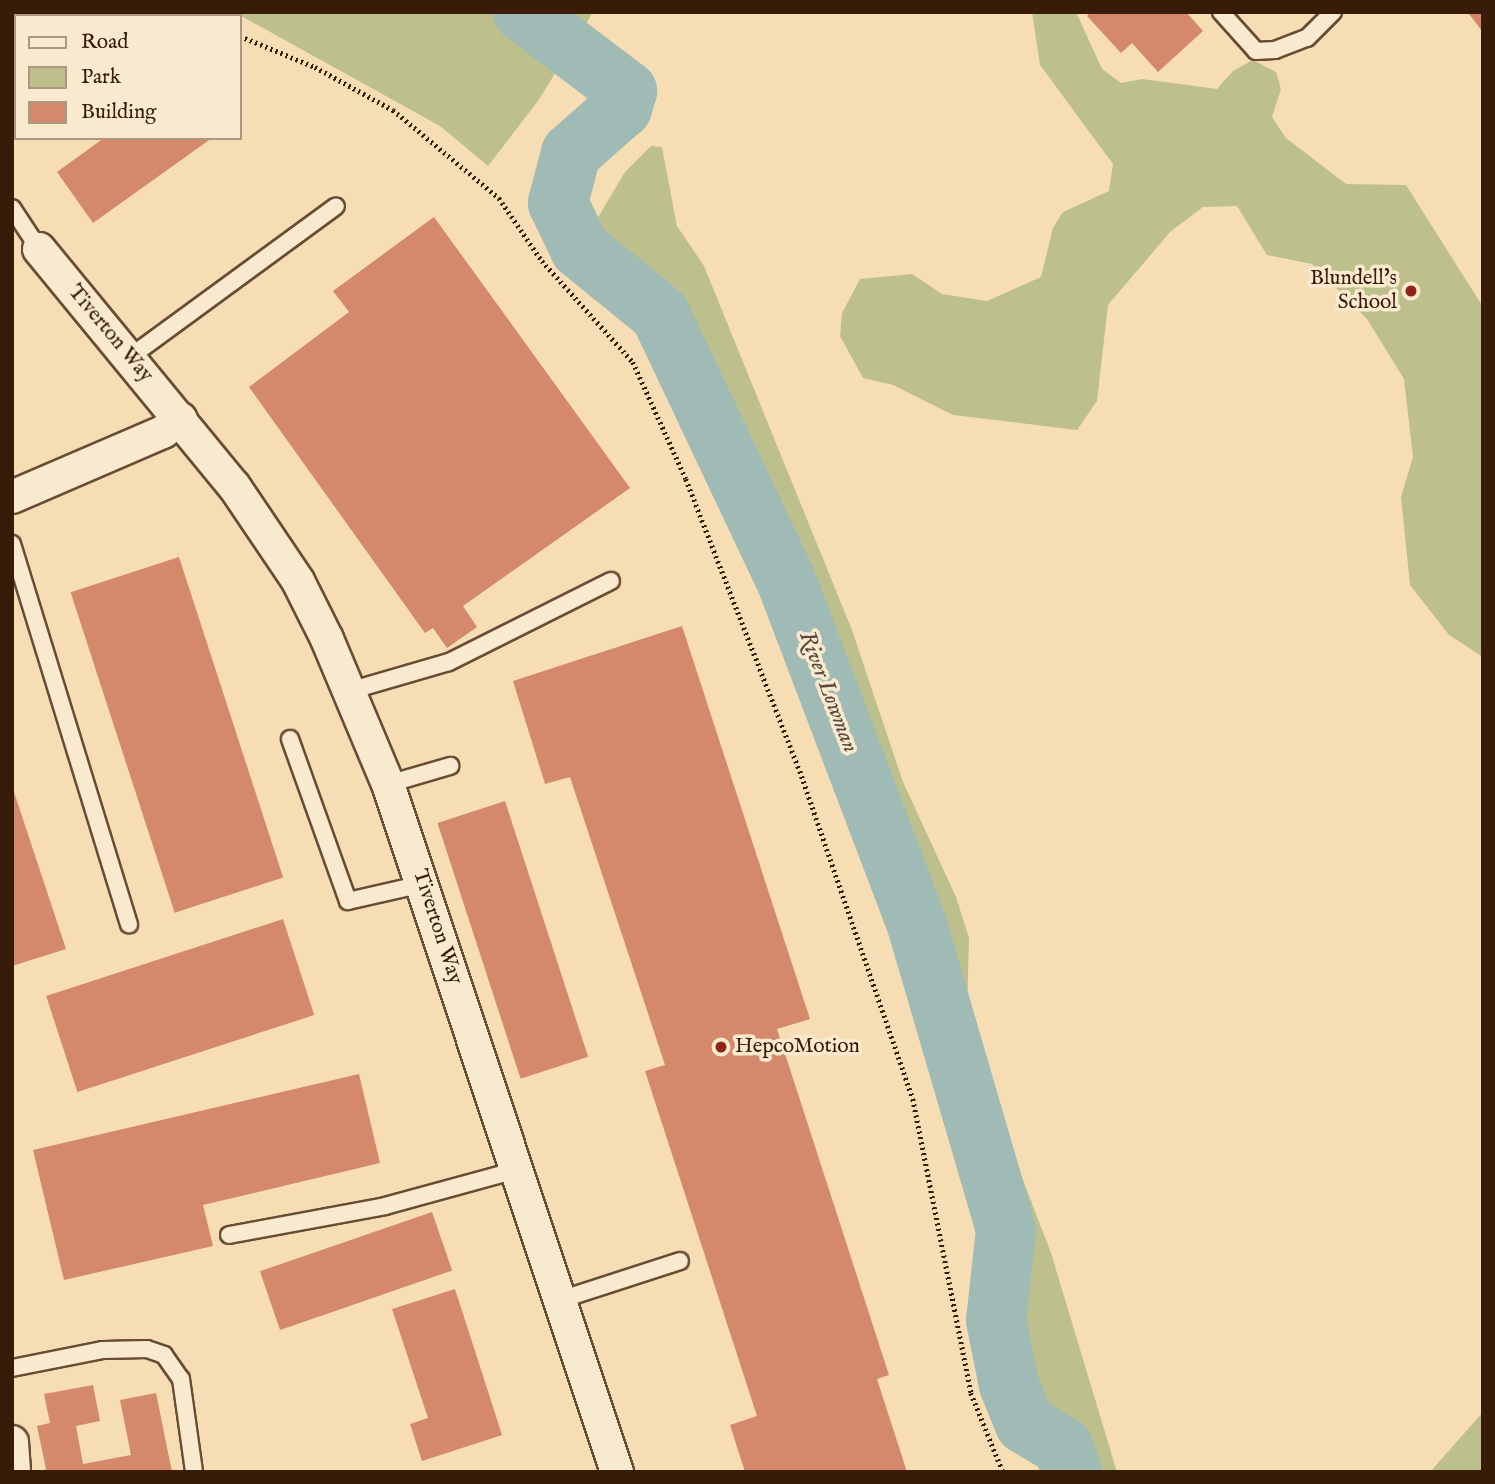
<!DOCTYPE html>
<html>
<head>
<meta charset="utf-8">
<style>
	body { margin:0 }
	#map { position:relative; width:1495px; height:1484px; overflow:hidden; background:#f6ddb4; font-family:"IM FELL English",serif }
	div>[style] { position:absolute }
	.green>* { inset:0; background:#bdc08c }
	.river>* { height:60px; margin:-30px; padding:0 30px; transform-origin:30px; border-radius:30px; background:#a0bab6 }
	.building>* { inset:0; background:#d3896a; transform-origin:0 0 }
	.path>* { height:4.5px; margin-top:-2.25px; transform-origin:0; background:repeating-linear-gradient(90deg,#391b0a 0 2px,transparent 0 5.5px) }
	.roads { filter:drop-shadow(2px 0 #684c34) drop-shadow(-2px 0 #684c34) drop-shadow(0 2px #684c34) drop-shadow(0 -2px #684c34) }
	.service>* { height:16px; margin:-8px; padding:0 8px; transform-origin:8px; border-radius:8px; background:#f9e9ce }
	.minor>* { height:32px; margin:-16px; padding:0 16px; transform-origin:16px; border-radius:16px; background:#f9e9ce }
	.dots>* { width:19px; height:19px; translate:-50% -50%; box-sizing:border-box; border:4px solid #f9e9ce; border-radius:50% }
	span { translate:-50% -50%; white-space:nowrap; text-align:center; line-height:1.15; -webkit-text-stroke:7px #f9e9ce; paint-order:stroke }
	.poi-label { font-size:21px; color:#391b0a }
	.right { translate:-100% -50%; text-align:right }
	.left { translate:0 -50%; text-align:left }
	.street-label { font-size:21px; color:#391b0a }
	.water-label { font-size:23px; color:#584b3e; font-style:italic }
	.frame { position:absolute; inset:0; border:14px solid #391b0a; pointer-events:none }
	.legend { position:absolute; left:14px; top:14px; width:228px; height:126px; box-sizing:border-box; background:#f9e9ce; border:2px solid #ac9780; margin:0; padding:9px 12px; list-style:none; font-size:21px; color:#391b0a }
	.legend li { display:flex; align-items:center; gap:14px; height:35px }
	.legend b { width:35px; border:2px solid #ac9780 }
</style>
</head>
<body>
<div id="map">
	<div class="green">
		<div style="clip-path:polygon(234px 12px,593px 12px,538px 101px,488px 166px,440px 126px)"></div>
		<div style="clip-path:polygon(1032px 12px,1076px 12px,1102px 69px,1121px 83px,1142px 79px,1217px 89px,1233px 71px,1253px 60px,1276px 72px,1281px 89px,1272px 117px,1286px 138px,1346px 184px,1406px 185px,1483px 307px,1483px 657px,1449px 635px,1410px 585px,1401px 497px,1413px 457px,1404px 379px,1367px 319px,1312px 264px,1267px 255px,1237px 206px,1203px 207px,1170px 232px,1108px 305px,1097px 401px,1077px 430px,953px 415px,893px 385px,863px 378px,840px 336px,842px 313px,860px 279px,912px 274px,942px 294px,987px 301px,1041px 277px,1053px 228px,1063px 212px,1109px 191px,1113px 164px,1040px 65px)"></div>
		<div style="clip-path:polygon(651px 146px,662px 147px,677px 226px,704px 266px,852px 630px,903px 782px,956px 897px,969px 938px,967px 1014px,982px 1073px,1051px 1253px,1117px 1472px,1084px 1472px,1062px 1426px,1035px 1406px,1011px 1338px,1012px 1226px,948px 999px,936px 939px,769px 515px,683px 333px,651px 285px,614px 260px,594px 224px,625px 172px)"></div>
		<div style="clip-path:polygon(1483px 1412px,1483px 1472px,1430px 1472px)"></div>
	</div>
	<div class="river">
		<div style="left:523px;top:12px;width:131px;rotate:37.2deg"></div>
		<div style="left:627px;top:91px;width:18px;rotate:106deg"></div>
		<div style="left:622px;top:108px;width:68px;rotate:138.6deg"></div>
		<div style="left:571px;top:153px;width:52px;rotate:104.6deg"></div>
		<div style="left:558px;top:203px;width:51px;rotate:64.4deg"></div>
		<div style="left:580px;top:249px;width:103px;rotate:39.1deg"></div>
		<div style="left:660px;top:314px;width:294px;rotate:64.7deg"></div>
		<div style="left:786px;top:580px;width:369px;rotate:69.2deg"></div>
		<div style="left:917px;top:925px;width:318px;rotate:73.7deg"></div>
		<div style="left:1006px;top:1230px;width:91px;rotate:96.3deg"></div>
		<div style="left:996px;top:1320px;width:66px;rotate:78.7deg"></div>
		<div style="left:1009px;top:1385px;width:42px;rotate:67.7deg"></div>
		<div style="left:1025px;top:1424px;width:44px;rotate:31.2deg"></div>
		<div style="left:1063px;top:1447px;width:27px;rotate:70deg"></div>
	</div>
	<div class="building">
		<div style="clip-path:polygon(12px 12px,65px 12px,16px 16px,12px 66px)"></div>
		<div style="clip-path:polygon(1091px 12px,1186px 12px,1203px 31px,1158px 72px,1132px 43px,1121px 53px,1087px 16px)"></div>
		<div style="clip-path:polygon(1471px 12px,1483px 12px,1483px 32px,1469px 14px)"></div>
		<div style="clip-path:polygon(104px 138px,212px 138px,93px 223px,57px 172px)"></div>
		<div style="clip-path:polygon(434px 217px,630px 488px,463px 606px,477px 627px,447px 648px,433px 628px,425px 633px,249px 387px,349px 312px,333px 291px)"></div>
		<div style="left:179px;top:557px;width:337px;height:114px;rotate:72deg"></div>
		<div style="clip-path:polygon(682px 626px,810px 1019px,777px 1029px,889px 1375px,877px 1379px,907px 1472px,745px 1472px,730px 1425px,757px 1416px,645px 1071px,665px 1065px,570px 777px,545px 784px,513px 681px)"></div>
		<div style="clip-path:polygon(12px 786px,66px 949px,12px 966px)"></div>
		<div style="left:505px;top:801px;width:269px;height:71px;rotate:72deg"></div>
		<div style="left:283px;top:919px;width:101px;height:249px;rotate:72deg"></div>
		<div style="clip-path:polygon(359px 1074px,380px 1163px,203px 1205px,213px 1246px,64px 1280px,33px 1150px)"></div>
		<div style="left:432px;top:1212px;width:62px;height:182px;rotate:71deg"></div>
		<div style="clip-path:polygon(455px 1289px,502px 1435px,422px 1461px,410px 1424px,428px 1418px,392px 1309px)"></div>
		<div style="clip-path:polygon(93px 1385px,100px 1421px,76px 1426px,83px 1464px,131px 1455px,120px 1400px,156px 1393px,172px 1472px,41px 1472px,46px 1469px,37px 1426px,50px 1423px,44px 1394px)"></div>
	</div>
	<div class="path">
		<div style="left:193px;top:12px;width:6px;rotate:39deg"></div>
		<div style="left:240px;top:36px;width:81px;rotate:22.5deg"></div>
		<div style="left:315px;top:67px;width:89px;rotate:28.9deg"></div>
		<div style="left:393px;top:110px;width:138px;rotate:39.7deg"></div>
		<div style="left:499px;top:198px;width:76px;rotate:55.7deg"></div>
		<div style="left:542px;top:261px;width:136px;rotate:48deg"></div>
		<div style="left:633px;top:362px;width:128px;rotate:65.6deg"></div>
		<div style="left:686px;top:479px;width:313px;rotate:68.7deg"></div>
		<div style="left:800px;top:771px;width:347px;rotate:71deg"></div>
		<div style="left:913px;top:1099px;width:300px;rotate:78.8deg"></div>
		<div style="left:971px;top:1393px;width:85px;rotate:67.9deg"></div>
	</div>
	<div class="roads">
		<div class="service">
			<div style="left:1221px;top:12px;width:52px;rotate:48.1deg"></div>
			<div style="left:1256px;top:51px;width:19px;rotate:-3deg"></div>
			<div style="left:1275px;top:50px;width:34px;rotate:-21deg"></div>
			<div style="left:1307px;top:38px;width:37px;rotate:-45deg"></div>
			<div style="left:12px;top:95px;width:4px;rotate:-27deg"></div>
			<div style="left:12px;top:208px;width:49px;rotate:56.6deg"></div>
			<div style="left:130px;top:357px;width:255px;rotate:-36.2deg"></div>
			<div style="left:12px;top:544px;width:398px;rotate:72.9deg"></div>
			<div style="left:349px;top:691px;width:104px;rotate:-16.2deg"></div>
			<div style="left:449px;top:662px;width:181px;rotate:-26.6deg"></div>
			<div style="left:290px;top:739px;width:172px;rotate:70.3deg"></div>
			<div style="left:348px;top:901px;width:77px;rotate:-12.8deg"></div>
			<div style="left:388px;top:784px;width:65px;rotate:-16.2deg"></div>
			<div style="left:229px;top:1235px;width:159px;rotate:-10.5deg"></div>
			<div style="left:385px;top:1206px;width:137px;rotate:-15.3deg"></div>
			<div style="left:560px;top:1300px;width:126px;rotate:-18deg"></div>
			<div style="left:12px;top:1368px;width:93px;rotate:-11.2deg"></div>
			<div style="left:103px;top:1350px;width:44px;rotate:-1.3deg"></div>
			<div style="left:147px;top:1349px;width:18px;rotate:19deg"></div>
			<div style="left:164px;top:1355px;width:29px;rotate:55deg"></div>
			<div style="left:181px;top:1379px;width:94px;rotate:82deg"></div>
		</div>
		<div class="minor">
			<div style="left:39px;top:249px;width:307px;rotate:50.6deg"></div>
			<div style="left:234px;top:486px;width:115px;rotate:56deg"></div>
			<div style="left:298px;top:581px;width:65px;rotate:63.4deg"></div>
			<div style="left:327px;top:639px;width:157px;rotate:67.2deg"></div>
			<div style="left:388px;top:784px;width:725px;rotate:71.59deg"></div>
			<div style="left:12px;top:497px;width:164px;rotate:-23.3deg"></div>
			<div style="left:163px;top:432px;width:22px;rotate:-36deg"></div>
			<div style="left:12px;top:1442px;width:30px;rotate:86deg"></div>
		</div>
	</div>
	<div class="dots">
		<div style="left:1411px;top:291px;background:#8f2418"></div>
		<div style="left:721px;top:1047px;background:#8f2418"></div>
	</div>
	<div class="poi-label">
		<span class="right" style="left:1397px;top:291px">Blundell's<br>School</span>
		<span class="left" style="left:735px;top:1047px">HepcoMotion</span>
	</div>
	<div class="street-label">
		<span style="left:110px;top:334px;rotate:50deg">Tiverton Way</span>
		<span style="left:437px;top:927px;rotate:72deg">Tiverton Way</span>
	</div>
	<div class="water-label">
		<span style="left:828px;top:692px;rotate:69deg">River Lowman</span>
	</div>
	<div class="frame"></div>
	<ul class="legend">
	<li><b style="height:9px;background:#f9e9ce"></b>Road</li>
	<li><b style="height:19px;background:#bdc08c"></b>Park</li>
	<li><b style="height:19px;background:#d3896a"></b>Building</li>
	</ul>
</div>
</body>
</html>
